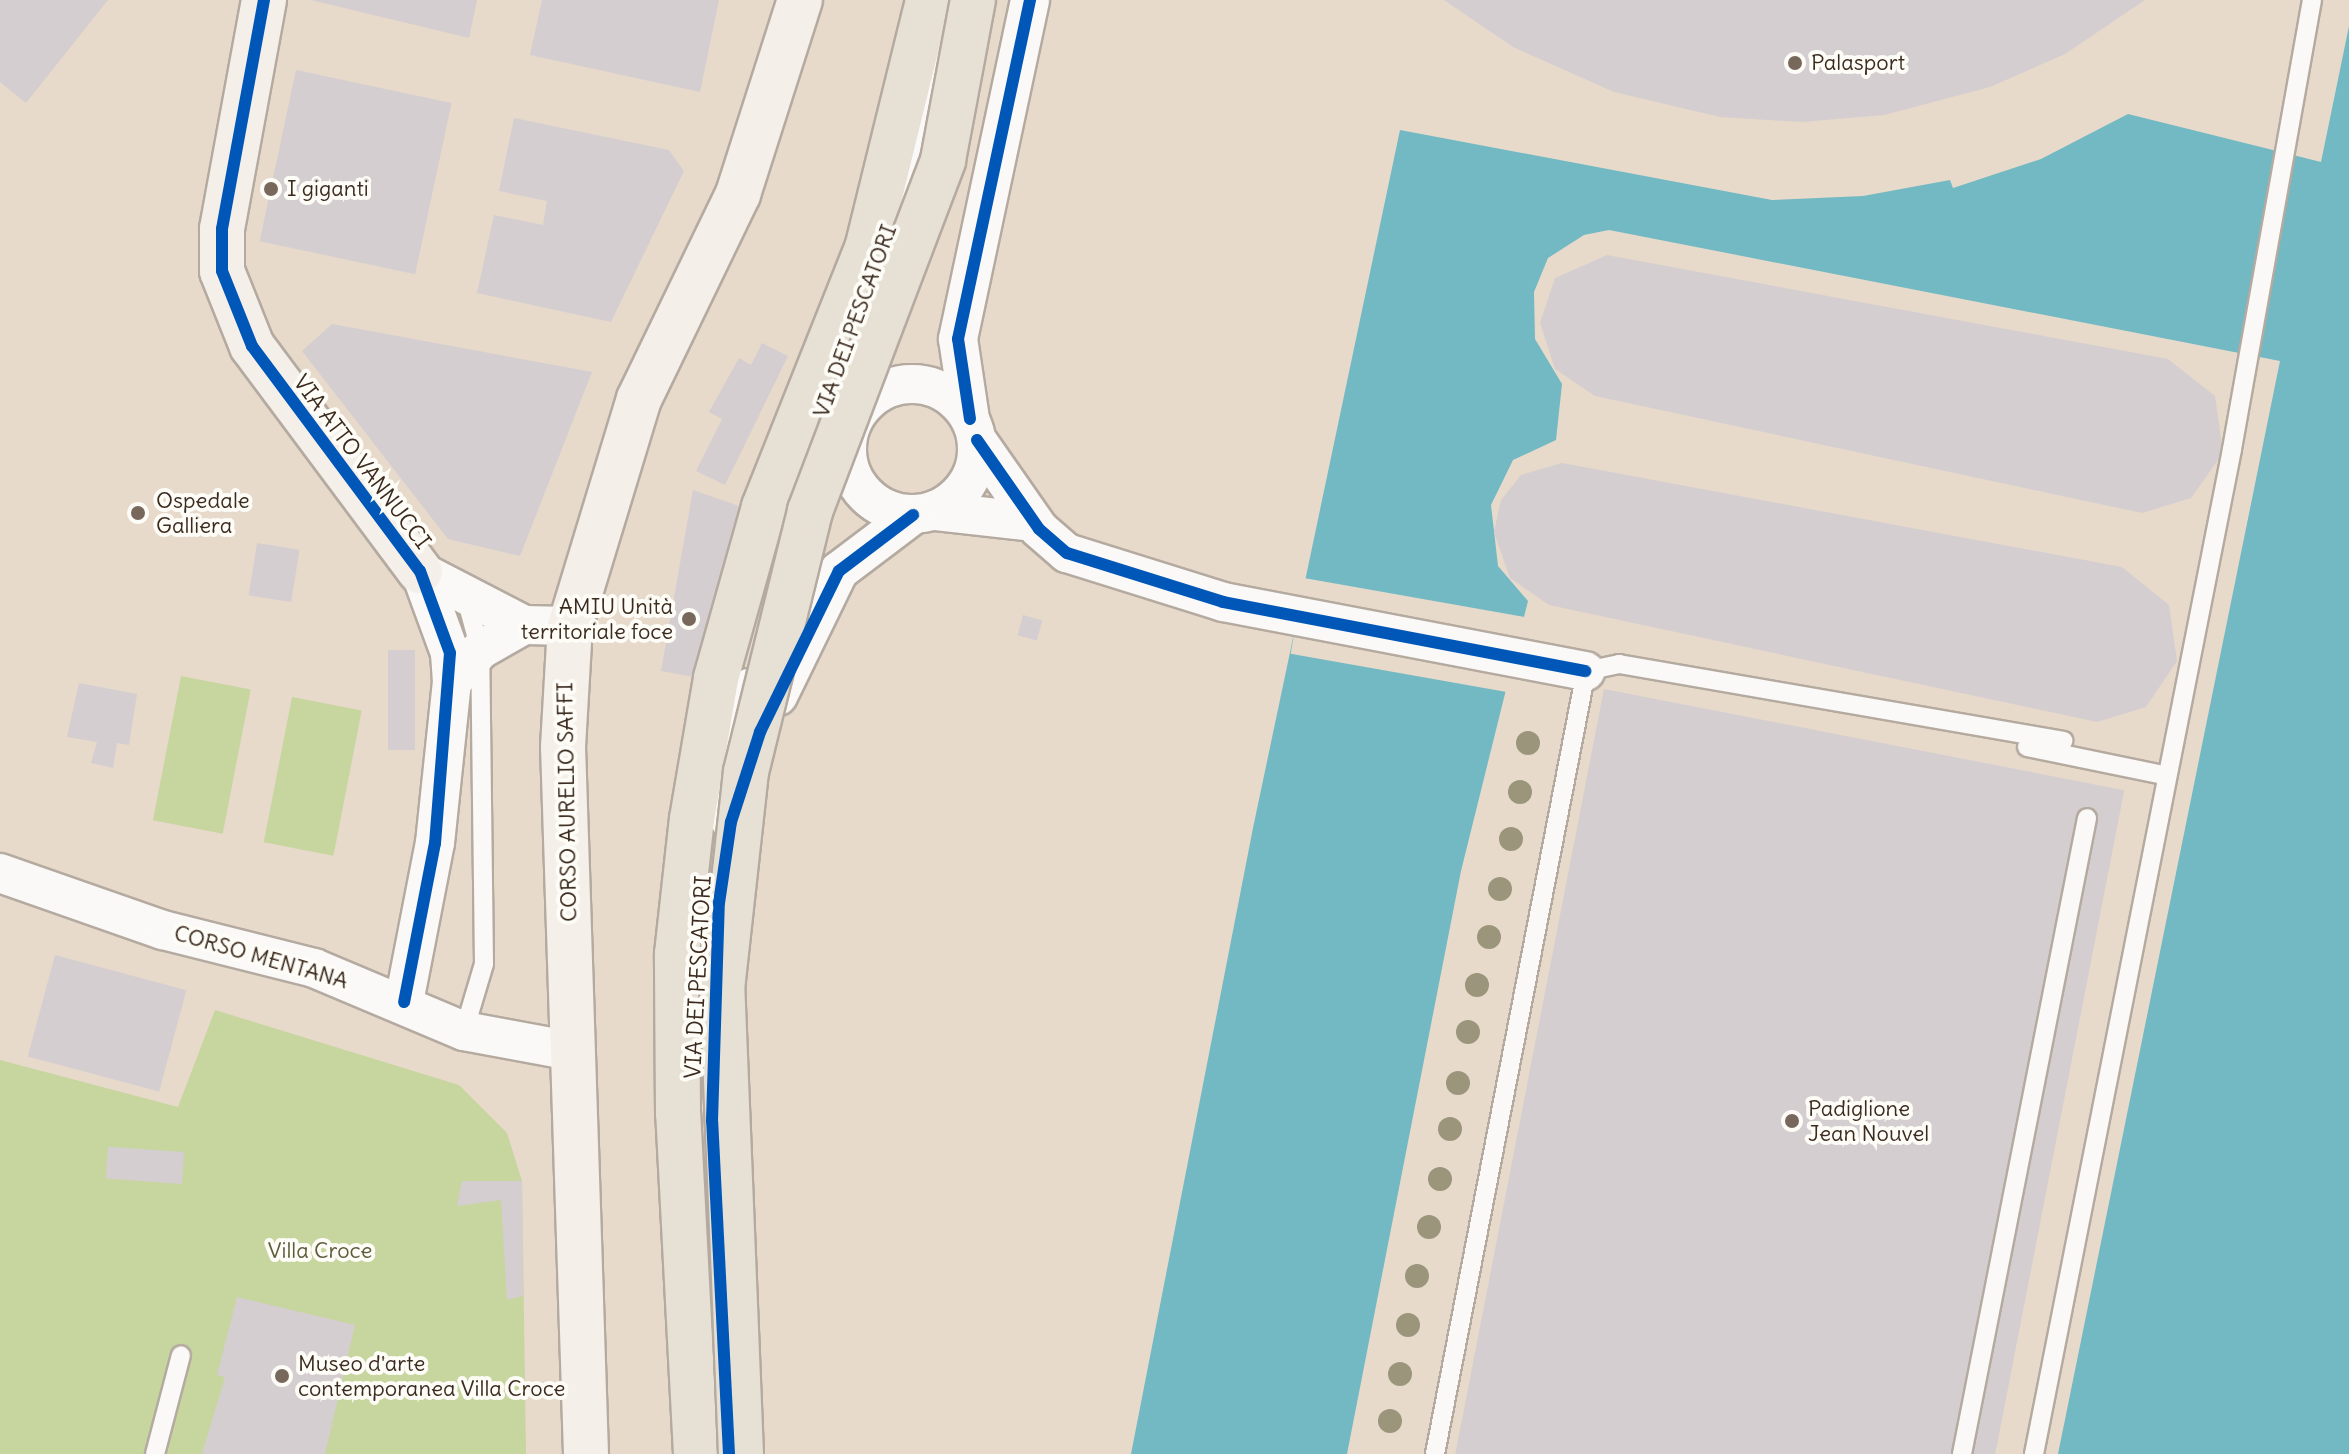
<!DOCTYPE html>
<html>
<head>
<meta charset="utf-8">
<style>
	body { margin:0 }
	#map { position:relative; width:2349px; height:1454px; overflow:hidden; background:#e7dacb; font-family:Delius,sans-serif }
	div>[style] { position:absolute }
	.green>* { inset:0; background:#c7d59e; transform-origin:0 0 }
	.water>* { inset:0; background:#72b9c3 }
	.pier>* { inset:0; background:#e7dacb; transform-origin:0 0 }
	.building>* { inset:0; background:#d5ced0; transform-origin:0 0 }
	.roads { filter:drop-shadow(2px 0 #b4aaa0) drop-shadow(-2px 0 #b4aaa0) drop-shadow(0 2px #b4aaa0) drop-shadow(0 -2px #b4aaa0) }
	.lane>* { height:18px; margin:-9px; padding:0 9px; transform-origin:9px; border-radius:9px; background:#fbf9f7 }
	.street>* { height:38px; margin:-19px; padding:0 19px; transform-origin:19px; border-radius:19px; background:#fbf9f7 }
	.street>.ring { margin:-19px; padding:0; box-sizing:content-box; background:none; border:38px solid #fbf9f7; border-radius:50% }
	.secondary>* { height:44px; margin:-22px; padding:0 22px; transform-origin:22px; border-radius:22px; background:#f4efe9 }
	.highway>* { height:44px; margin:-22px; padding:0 22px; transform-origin:22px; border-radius:22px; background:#e7e0d4 }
	.bridges { filter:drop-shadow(2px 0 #b4aaa0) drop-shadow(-2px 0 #b4aaa0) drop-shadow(0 2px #b4aaa0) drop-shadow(0 -2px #b4aaa0) }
	.highway-bridge>* { height:44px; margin:-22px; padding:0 22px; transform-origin:22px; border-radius:22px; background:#e7e0d4 }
	.cycleway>* { height:12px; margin:-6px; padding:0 6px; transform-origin:6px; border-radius:6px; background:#0057b8 }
	.trees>* { width:24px; height:24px; margin:-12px; border-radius:50%; background:#9b957b }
	.dots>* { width:22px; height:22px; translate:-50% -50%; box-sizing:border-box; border:4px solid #fdfcf7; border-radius:50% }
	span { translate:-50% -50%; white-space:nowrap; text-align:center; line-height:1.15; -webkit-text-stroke:8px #fdfcf7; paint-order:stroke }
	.poi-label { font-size:22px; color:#3b2a1e }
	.left { translate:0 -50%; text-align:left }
	.right { translate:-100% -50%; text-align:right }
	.street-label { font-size:22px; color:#3b2a1e }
	.park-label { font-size:22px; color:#5d5c3a }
</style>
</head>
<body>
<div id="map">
	<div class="green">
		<div style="left:181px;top:676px;width:71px;height:147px;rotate:11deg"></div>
		<div style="left:292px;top:697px;width:71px;height:148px;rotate:11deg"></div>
		<div style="clip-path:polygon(215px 1010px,459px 1085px,507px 1133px,522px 1181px,526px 1454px,0 1454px,0 1060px,178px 1107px)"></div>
	</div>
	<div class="water">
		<div style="clip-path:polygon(2349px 26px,2349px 1454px,2058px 1454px,2280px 361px,1609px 230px,1584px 235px,1548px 258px,1534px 292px,1535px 339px,1562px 384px,1556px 440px,1513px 460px,1491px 505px,1498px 566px,1528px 601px,1461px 871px,1347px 1454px,1131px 1454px,1253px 828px,1400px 130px,1772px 200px,1863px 196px,1950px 180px,1953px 188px,2041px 159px,2128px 114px,2321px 162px)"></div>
	</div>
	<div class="pier">
		<div style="left:1304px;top:578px;width:228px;height:77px;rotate:10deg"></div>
	</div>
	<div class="building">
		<div style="clip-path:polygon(0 0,108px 0,26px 103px,0 82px)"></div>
		<div style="clip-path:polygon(311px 0,477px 0,469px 38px)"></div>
		<div style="clip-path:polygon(542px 0,719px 0,700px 92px,530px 55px)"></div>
		<div style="clip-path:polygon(1444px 0,2145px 0,2065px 54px,1990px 87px,1884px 115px,1802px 122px,1720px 117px,1614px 92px,1513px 47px)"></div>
		<div style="left:296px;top:70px;width:159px;height:175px;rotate:12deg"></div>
		<div style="clip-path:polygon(514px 118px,669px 150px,684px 171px,611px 322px,477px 293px,494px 215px,543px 225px,547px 201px,499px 191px)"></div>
		<div style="clip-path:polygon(1607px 255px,2168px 359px,2215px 396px,2223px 453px,2191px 498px,2142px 513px,1595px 396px,1555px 369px,1540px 323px,1555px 278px)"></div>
		<div style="clip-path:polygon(332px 324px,592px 372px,520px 556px,448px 539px,302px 351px)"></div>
		<div style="clip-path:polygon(762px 343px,788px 356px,725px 485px,696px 471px,722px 419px,709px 412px,739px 358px,751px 365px)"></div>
		<div style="clip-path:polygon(1562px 463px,2122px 567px,2169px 605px,2177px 661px,2146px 707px,2097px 722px,1549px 605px,1510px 578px,1494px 532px,1501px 500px,1521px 475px)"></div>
		<div style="clip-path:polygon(693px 490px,739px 506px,694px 677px,661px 671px)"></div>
		<div style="left:257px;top:543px;width:43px;height:53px;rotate:9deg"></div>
		<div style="left:1023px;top:615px;width:20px;height:21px;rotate:15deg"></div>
		<div style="left:388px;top:650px;width:27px;height:100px"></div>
		<div style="clip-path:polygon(79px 683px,137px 694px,129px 745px,117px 743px,113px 768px,91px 763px,97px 742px,67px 737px)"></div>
		<div style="left:1604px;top:689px;width:530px;height:779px;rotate:11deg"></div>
		<div style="left:55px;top:955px;width:136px;height:105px;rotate:15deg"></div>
		<div style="left:184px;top:1152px;width:32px;height:76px;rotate:94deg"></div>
		<div style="clip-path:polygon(462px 1181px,522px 1181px,523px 1296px,507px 1300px,501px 1200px,457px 1206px)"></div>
		<div style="clip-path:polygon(237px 1297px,355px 1325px,325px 1454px,202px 1454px,225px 1377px,217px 1375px)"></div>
	</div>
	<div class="roads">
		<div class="lane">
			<div style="left:2027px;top:747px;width:139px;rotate:11.6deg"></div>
			<div style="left:464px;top:1031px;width:70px;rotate:-73.4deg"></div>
			<div style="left:484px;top:964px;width:314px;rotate:-90.7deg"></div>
			<div style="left:480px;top:650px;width:54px;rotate:-105.1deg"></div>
			<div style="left:155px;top:1454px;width:102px;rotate:-75.3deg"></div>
			<div style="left:1435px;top:1454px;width:797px;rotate:-79.08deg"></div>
			<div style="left:1586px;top:671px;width:34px;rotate:-12deg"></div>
			<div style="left:1619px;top:664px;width:451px;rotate:9.8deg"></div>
			<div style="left:1962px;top:1454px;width:648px;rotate:-78.88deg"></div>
			<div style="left:2034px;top:1454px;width:1024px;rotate:-78.85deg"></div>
			<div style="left:2232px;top:449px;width:456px;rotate:-79.9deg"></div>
		</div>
		<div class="street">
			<div style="left:900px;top:191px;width:127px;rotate:-72.1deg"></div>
			<div style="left:939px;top:70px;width:70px;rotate:-85.9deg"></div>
			<div class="ring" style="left:847px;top:384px;width:92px;height:92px"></div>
			<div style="left:970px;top:419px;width:81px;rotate:-98.5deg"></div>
			<div style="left:958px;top:339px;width:347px;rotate:-78deg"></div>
			<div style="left:977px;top:440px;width:108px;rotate:55.1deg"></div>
			<div style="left:1039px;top:529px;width:37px;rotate:41deg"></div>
			<div style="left:1067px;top:553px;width:164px;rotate:17.4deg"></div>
			<div style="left:1223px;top:602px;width:369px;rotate:10.8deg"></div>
			<div style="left:935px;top:511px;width:99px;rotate:6.4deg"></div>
			<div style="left:420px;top:571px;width:117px;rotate:27.4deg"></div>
			<div style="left:524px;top:625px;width:46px;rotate:1.2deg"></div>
			<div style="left:452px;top:682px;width:43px;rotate:-48.8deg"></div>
			<div style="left:480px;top:650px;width:51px;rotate:-29.6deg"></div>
			<div style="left:778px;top:696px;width:139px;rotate:-64deg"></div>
			<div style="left:839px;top:571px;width:93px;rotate:-37.1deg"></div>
			<div style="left:731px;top:822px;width:28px;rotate:-117deg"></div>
			<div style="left:718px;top:797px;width:20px;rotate:-87deg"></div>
			<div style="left:719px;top:777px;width:94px;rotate:-71.4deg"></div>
			<div style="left:0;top:873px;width:173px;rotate:19.3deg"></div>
			<div style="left:163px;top:930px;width:156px;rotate:14.1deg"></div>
			<div style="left:314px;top:968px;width:163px;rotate:22.8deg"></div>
			<div style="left:464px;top:1031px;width:110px;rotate:10.5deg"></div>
			<div style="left:404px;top:1002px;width:162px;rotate:-79deg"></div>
			<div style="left:435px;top:843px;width:162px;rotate:-84deg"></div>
			<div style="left:452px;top:682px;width:29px;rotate:-94deg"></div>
			<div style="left:450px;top:653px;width:87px;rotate:-110.1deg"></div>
		</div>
		<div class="secondary">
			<div style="left:264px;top:0;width:233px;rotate:100.4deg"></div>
			<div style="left:222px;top:229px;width:42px;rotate:90deg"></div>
			<div style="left:222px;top:271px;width:81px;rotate:68.2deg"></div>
			<div style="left:252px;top:346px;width:281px;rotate:53.3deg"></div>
			<div style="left:586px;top:1454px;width:707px;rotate:-91.86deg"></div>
			<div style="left:563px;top:747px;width:121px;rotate:-86.7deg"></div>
			<div style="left:570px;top:626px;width:237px;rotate:-73.1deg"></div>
			<div style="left:639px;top:399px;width:228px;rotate:-64.2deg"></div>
			<div style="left:738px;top:194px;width:204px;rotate:-72.3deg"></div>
		</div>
		<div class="highway">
			<div style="left:696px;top:1454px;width:341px;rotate:-93deg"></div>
			<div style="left:678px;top:1113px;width:159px;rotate:-90.4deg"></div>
			<div style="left:677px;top:954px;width:136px;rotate:-83.7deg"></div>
			<div style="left:692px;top:819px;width:143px;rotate:-80.3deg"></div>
			<div style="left:716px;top:678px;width:178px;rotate:-74.3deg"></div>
			<div style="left:764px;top:507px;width:282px;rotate:-68.3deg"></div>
			<div style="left:868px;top:245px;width:252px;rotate:-76.2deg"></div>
		</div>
	</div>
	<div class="bridges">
		<div class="highway-bridge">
			<div style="left:741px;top:1454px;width:465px;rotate:-92.3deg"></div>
			<div style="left:722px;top:989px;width:218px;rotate:-83.7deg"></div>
			<div style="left:746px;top:772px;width:269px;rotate:-76.2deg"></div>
			<div style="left:810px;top:511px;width:375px;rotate:-69.2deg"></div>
			<div style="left:943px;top:160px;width:163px;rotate:-79.4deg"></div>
		</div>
	</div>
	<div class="cycleway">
		<div style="left:264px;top:0;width:233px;rotate:100.4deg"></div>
		<div style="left:222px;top:229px;width:42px;rotate:90deg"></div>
		<div style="left:222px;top:271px;width:81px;rotate:68.2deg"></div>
		<div style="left:252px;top:346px;width:281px;rotate:53.3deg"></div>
		<div style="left:420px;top:571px;width:87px;rotate:69.9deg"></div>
		<div style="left:450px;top:653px;width:191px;rotate:94.5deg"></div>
		<div style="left:435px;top:843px;width:162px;rotate:101deg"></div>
		<div style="left:970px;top:419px;width:81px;rotate:-98.5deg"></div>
		<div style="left:958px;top:339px;width:347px;rotate:-78deg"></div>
		<div style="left:977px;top:440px;width:108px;rotate:55.1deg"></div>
		<div style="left:1039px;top:529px;width:37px;rotate:41deg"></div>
		<div style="left:1067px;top:553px;width:164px;rotate:17.4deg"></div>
		<div style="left:1223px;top:602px;width:369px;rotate:10.8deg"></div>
		<div style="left:729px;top:1454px;width:333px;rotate:-92.9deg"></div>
		<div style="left:712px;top:1121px;width:218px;rotate:-88.2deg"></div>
		<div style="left:719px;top:903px;width:82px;rotate:-81.6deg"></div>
		<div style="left:731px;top:822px;width:95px;rotate:-72.1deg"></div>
		<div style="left:760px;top:732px;width:179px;rotate:-63.9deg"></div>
		<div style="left:839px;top:571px;width:93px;rotate:-37.1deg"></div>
	</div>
	<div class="trees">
		<div style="left:1528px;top:743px"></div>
		<div style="left:1520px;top:792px"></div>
		<div style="left:1511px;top:839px"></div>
		<div style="left:1500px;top:889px"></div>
		<div style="left:1489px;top:937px"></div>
		<div style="left:1477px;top:985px"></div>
		<div style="left:1468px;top:1032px"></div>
		<div style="left:1458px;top:1083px"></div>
		<div style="left:1450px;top:1129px"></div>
		<div style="left:1440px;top:1179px"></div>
		<div style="left:1429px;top:1227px"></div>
		<div style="left:1417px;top:1276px"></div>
		<div style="left:1408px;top:1325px"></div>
		<div style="left:1400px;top:1374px"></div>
		<div style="left:1390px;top:1421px"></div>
	</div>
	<div class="dots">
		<div style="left:1795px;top:63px;background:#77685b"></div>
		<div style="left:271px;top:189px;background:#77685b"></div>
		<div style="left:138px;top:513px;background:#77685b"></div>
		<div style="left:689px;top:619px;background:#77685b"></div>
		<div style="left:1792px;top:1121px;background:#77685b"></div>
		<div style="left:282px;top:1376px;background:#77685b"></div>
	</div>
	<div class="poi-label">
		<span class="left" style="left:1811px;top:63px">Palasport</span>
		<span class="left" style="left:287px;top:189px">I giganti</span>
		<span class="left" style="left:156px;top:513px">Ospedale<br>Galliera</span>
		<span class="right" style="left:673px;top:619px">AMIU Unità<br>territoriale foce</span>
		<span class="left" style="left:1808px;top:1121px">Padiglione<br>Jean Nouvel</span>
		<span class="left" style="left:298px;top:1376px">Museo d'arte<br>contemporanea Villa Croce</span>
	</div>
	<div class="street-label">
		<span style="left:855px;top:321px;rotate:-70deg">VIA DEI PESCATORI</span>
		<span style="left:362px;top:462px;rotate:53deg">VIA ATTO VANNUCCI</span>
		<span style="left:567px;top:802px;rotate:-91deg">CORSO AURELIO SAFFI</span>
		<span style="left:261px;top:957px;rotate:16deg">CORSO MENTANA</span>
		<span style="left:698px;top:977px;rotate:-87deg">VIA DEI PESCATORI</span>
	</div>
	<div class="park-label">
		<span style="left:320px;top:1251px">Villa Croce</span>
	</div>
</div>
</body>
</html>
